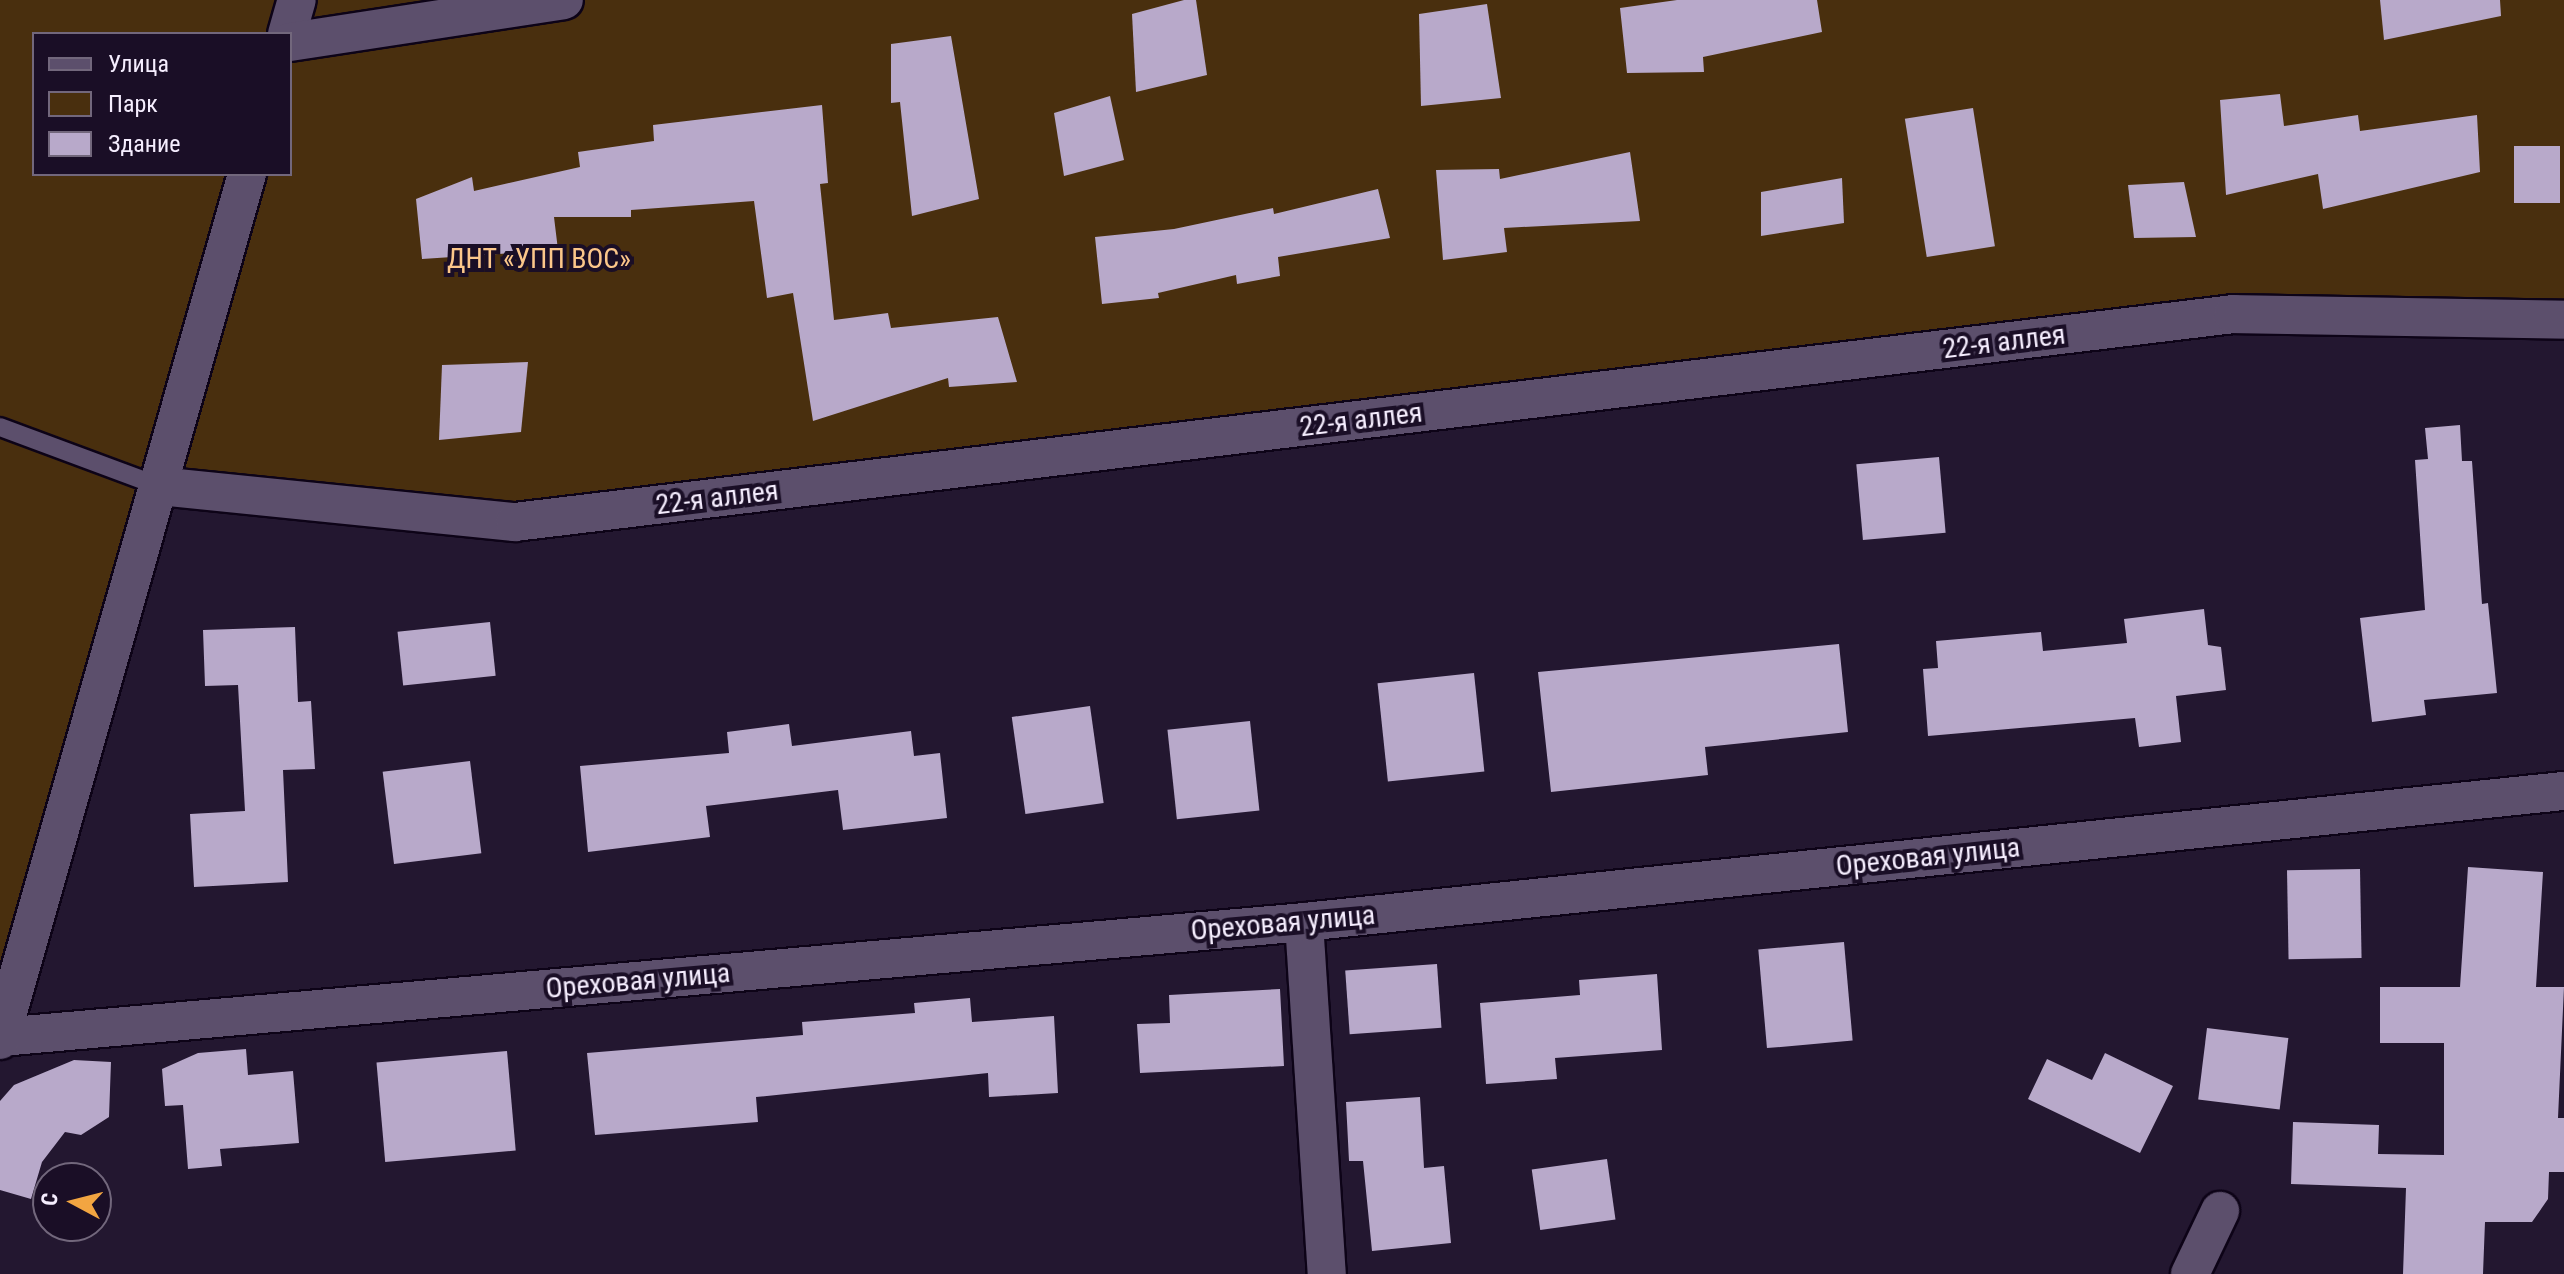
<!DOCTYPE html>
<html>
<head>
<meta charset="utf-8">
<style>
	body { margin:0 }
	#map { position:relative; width:2564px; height:1274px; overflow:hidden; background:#231730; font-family:"Roboto Condensed",sans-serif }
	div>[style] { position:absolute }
	.green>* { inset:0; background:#492f0e }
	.building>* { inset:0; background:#b8a9ca; transform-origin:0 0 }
	.roads { filter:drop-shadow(2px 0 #0d0317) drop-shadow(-2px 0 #0d0317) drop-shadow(0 2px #0d0317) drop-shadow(0 -2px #0d0317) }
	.lane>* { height:18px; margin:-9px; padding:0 9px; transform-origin:9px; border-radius:9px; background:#5c4f6c }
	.street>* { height:38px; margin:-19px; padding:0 19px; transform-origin:19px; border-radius:19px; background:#5c4f6c }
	span { translate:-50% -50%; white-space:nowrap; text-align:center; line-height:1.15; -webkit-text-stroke:8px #1a0e26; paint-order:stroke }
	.park-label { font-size:28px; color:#fcc78a }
	.street-label { font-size:28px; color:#f5edfe }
	.legend { position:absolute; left:32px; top:32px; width:260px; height:144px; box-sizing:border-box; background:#1a0e26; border:2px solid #72677c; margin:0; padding:10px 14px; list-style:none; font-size:24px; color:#f5edfe }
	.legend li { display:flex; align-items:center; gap:16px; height:40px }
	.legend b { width:40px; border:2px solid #72677c }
	.north { position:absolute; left:32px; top:1162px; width:80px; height:80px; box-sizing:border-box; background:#1a0e26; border:2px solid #72677c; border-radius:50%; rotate:277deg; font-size:22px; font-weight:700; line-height:32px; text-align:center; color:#f5edfe }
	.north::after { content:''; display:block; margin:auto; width:28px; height:36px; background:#f2a541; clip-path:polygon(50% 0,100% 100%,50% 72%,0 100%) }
</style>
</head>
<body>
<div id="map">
	<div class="green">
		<div style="clip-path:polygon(evenodd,0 0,2564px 0,2564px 299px,2414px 320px,2233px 314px,515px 522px,139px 497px,0 973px,0 0,34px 34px,290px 34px,290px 174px,34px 174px,34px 34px)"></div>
	</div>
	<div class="building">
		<div style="clip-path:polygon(1184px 0,1196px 0,1207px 75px,1136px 92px,1132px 14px)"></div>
		<div style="clip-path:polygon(1677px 0,1817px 0,1822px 32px,1703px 57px,1704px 72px,1627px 73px,1620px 8px)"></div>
		<div style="clip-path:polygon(2380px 0,2500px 0,2501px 16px,2384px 40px)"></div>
		<div style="clip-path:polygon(1487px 4px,1501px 98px,1421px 106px,1419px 14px)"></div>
		<div style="clip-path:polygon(951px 36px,979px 199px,912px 216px,900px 102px,891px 103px,891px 44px)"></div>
		<div style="clip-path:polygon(2280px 94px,2284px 126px,2358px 115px,2360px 131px,2477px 115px,2480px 172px,2323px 209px,2318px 174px,2226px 195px,2220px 100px)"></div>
		<div style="clip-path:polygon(1110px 96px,1124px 160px,1064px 176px,1054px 113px)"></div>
		<div style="clip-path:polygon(822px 105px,828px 183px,820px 184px,834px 320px,888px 313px,891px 328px,998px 317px,1017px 382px,949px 387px,948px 378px,813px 421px,793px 293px,767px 298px,754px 201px,631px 210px,631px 217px,554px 217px,558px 250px,422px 259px,416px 199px,472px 177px,474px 191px,580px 167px,578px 152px,654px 141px,653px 125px)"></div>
		<div style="left:1973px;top:108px;width:140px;height:69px;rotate:81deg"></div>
		<div style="left:2514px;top:146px;width:46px;height:57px"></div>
		<div style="clip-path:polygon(1630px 152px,1640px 221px,1504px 228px,1507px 252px,1443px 260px,1436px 170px,1499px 169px,1500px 179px)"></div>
		<div style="clip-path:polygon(1842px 178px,1844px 223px,1761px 236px,1761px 192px)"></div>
		<div style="clip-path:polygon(2184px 182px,2196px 237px,2134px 238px,2128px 185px)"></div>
		<div style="clip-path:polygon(1378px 189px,1390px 238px,1278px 257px,1280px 276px,1237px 284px,1236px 275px,1158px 293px,1159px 298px,1102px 304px,1095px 237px,1174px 229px,1273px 208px,1274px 214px)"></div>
		<div style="clip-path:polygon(528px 362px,521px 432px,439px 440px,442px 365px)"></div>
		<div style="clip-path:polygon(2460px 425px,2462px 461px,2472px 461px,2482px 604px,2488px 603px,2497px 693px,2424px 700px,2426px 715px,2372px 722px,2360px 618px,2425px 610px,2415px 460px,2428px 459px,2425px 428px)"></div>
		<div style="left:1939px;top:457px;width:76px;height:83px;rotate:85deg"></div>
		<div style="clip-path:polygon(2204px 609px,2208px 645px,2221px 647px,2226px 690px,2176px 696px,2181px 742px,2139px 747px,2135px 718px,1928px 736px,1923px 669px,1938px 668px,1936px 641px,2041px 632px,2043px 651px,2127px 643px,2124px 619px)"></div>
		<div style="left:490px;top:622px;width:54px;height:93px;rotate:84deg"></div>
		<div style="clip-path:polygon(295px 627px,298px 702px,311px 701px,315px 769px,283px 770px,288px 882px,194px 887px,190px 814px,245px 811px,238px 685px,205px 686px,203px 630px)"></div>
		<div style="clip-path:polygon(1839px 644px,1848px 732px,1705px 747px,1708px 775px,1551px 792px,1538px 672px)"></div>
		<div style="left:1474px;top:673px;width:99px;height:97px;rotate:84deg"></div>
		<div style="left:1090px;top:706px;width:98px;height:79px;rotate:82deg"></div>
		<div style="left:1250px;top:721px;width:90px;height:83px;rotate:84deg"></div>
		<div style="clip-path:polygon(789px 724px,792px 746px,911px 731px,914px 756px,940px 753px,947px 818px,843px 830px,838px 790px,706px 806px,710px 837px,588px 852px,580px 766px,729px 753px,727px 732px)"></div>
		<div style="left:470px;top:761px;width:93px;height:88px;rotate:83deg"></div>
		<div style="clip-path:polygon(2468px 867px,2543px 872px,2536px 987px,2564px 987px,2558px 1118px,2564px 1118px,2564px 1172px,2549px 1172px,2548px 1199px,2532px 1222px,2485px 1222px,2483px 1274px,2403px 1274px,2406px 1188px,2291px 1184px,2293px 1122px,2379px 1125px,2378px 1154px,2444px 1155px,2444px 1043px,2380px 1043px,2380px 987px,2460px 987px)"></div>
		<div style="left:2360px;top:869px;width:89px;height:73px;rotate:89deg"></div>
		<div style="left:1844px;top:942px;width:99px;height:86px;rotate:85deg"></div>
		<div style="left:1437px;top:964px;width:64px;height:92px;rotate:86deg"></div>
		<div style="clip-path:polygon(1657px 974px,1662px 1050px,1555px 1058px,1557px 1079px,1486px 1084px,1480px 1003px,1580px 995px,1579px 980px)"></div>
		<div style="clip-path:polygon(1280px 989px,1284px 1066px,1140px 1073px,1137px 1024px,1170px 1023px,1169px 995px)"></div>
		<div style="clip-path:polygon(970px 998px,972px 1022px,1054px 1016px,1058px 1093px,989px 1097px,988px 1073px,756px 1097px,758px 1122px,595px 1135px,587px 1053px,803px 1035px,802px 1022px,915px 1013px,914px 1003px)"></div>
		<div style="left:2207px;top:1028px;width:82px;height:72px;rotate:7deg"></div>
		<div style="clip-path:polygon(246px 1049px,248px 1075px,293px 1071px,299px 1143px,220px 1149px,222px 1166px,188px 1169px,183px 1105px,165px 1106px,162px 1069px,198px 1053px)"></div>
		<div style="left:507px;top:1051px;width:100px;height:131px;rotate:85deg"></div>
		<div style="clip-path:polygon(2105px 1053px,2173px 1086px,2140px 1153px,2028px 1099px,2047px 1059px,2092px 1080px)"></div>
		<div style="clip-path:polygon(74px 1060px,111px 1062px,109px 1117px,81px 1135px,65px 1132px,42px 1162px,31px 1199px,0 1190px,0 1101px,14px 1085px)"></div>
		<div style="clip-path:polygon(1420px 1097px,1424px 1168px,1444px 1166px,1451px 1243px,1372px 1251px,1363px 1161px,1349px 1161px,1346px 1102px)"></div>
		<div style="left:1607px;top:1159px;width:61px;height:76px;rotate:82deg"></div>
	</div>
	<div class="roads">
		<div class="lane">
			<div style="left:0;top:427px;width:170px;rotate:20.4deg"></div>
		</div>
		<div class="street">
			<div style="left:287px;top:34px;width:35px;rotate:-74deg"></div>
			<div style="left:290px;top:42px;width:277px;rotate:-8.7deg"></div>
			<div style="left:159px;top:486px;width:358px;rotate:5.8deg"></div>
			<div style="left:515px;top:522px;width:1731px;rotate:-6.9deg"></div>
			<div style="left:2233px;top:314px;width:331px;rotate:1deg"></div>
			<div style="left:1304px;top:922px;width:353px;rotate:86.3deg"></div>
			<div style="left:1px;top:1037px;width:1308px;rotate:-5.04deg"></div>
			<div style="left:1304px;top:922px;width:1267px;rotate:-5.94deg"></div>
			<div style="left:0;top:1040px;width:901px;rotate:-74.08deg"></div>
			<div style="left:2190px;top:1274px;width:70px;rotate:-64.5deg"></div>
		</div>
	</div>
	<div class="park-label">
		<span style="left:539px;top:259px">ДНТ «УПП ВОС»</span>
	</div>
	<div class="street-label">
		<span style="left:2004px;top:342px;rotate:-7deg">22-я аллея</span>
		<span style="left:1361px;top:420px;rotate:-7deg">22-я аллея</span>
		<span style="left:717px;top:498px;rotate:-7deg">22-я аллея</span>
		<span style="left:1928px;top:857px;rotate:-6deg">Ореховая улица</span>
		<span style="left:1283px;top:923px;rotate:-5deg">Ореховая улица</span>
		<span style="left:638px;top:981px;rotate:-5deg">Ореховая улица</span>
	</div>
	<ul class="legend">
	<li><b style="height:10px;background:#5c4f6c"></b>Улица</li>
	<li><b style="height:22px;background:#492f0e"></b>Парк</li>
	<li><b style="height:22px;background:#b8a9ca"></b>Здание</li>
	</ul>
	<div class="north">С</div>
</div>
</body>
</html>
